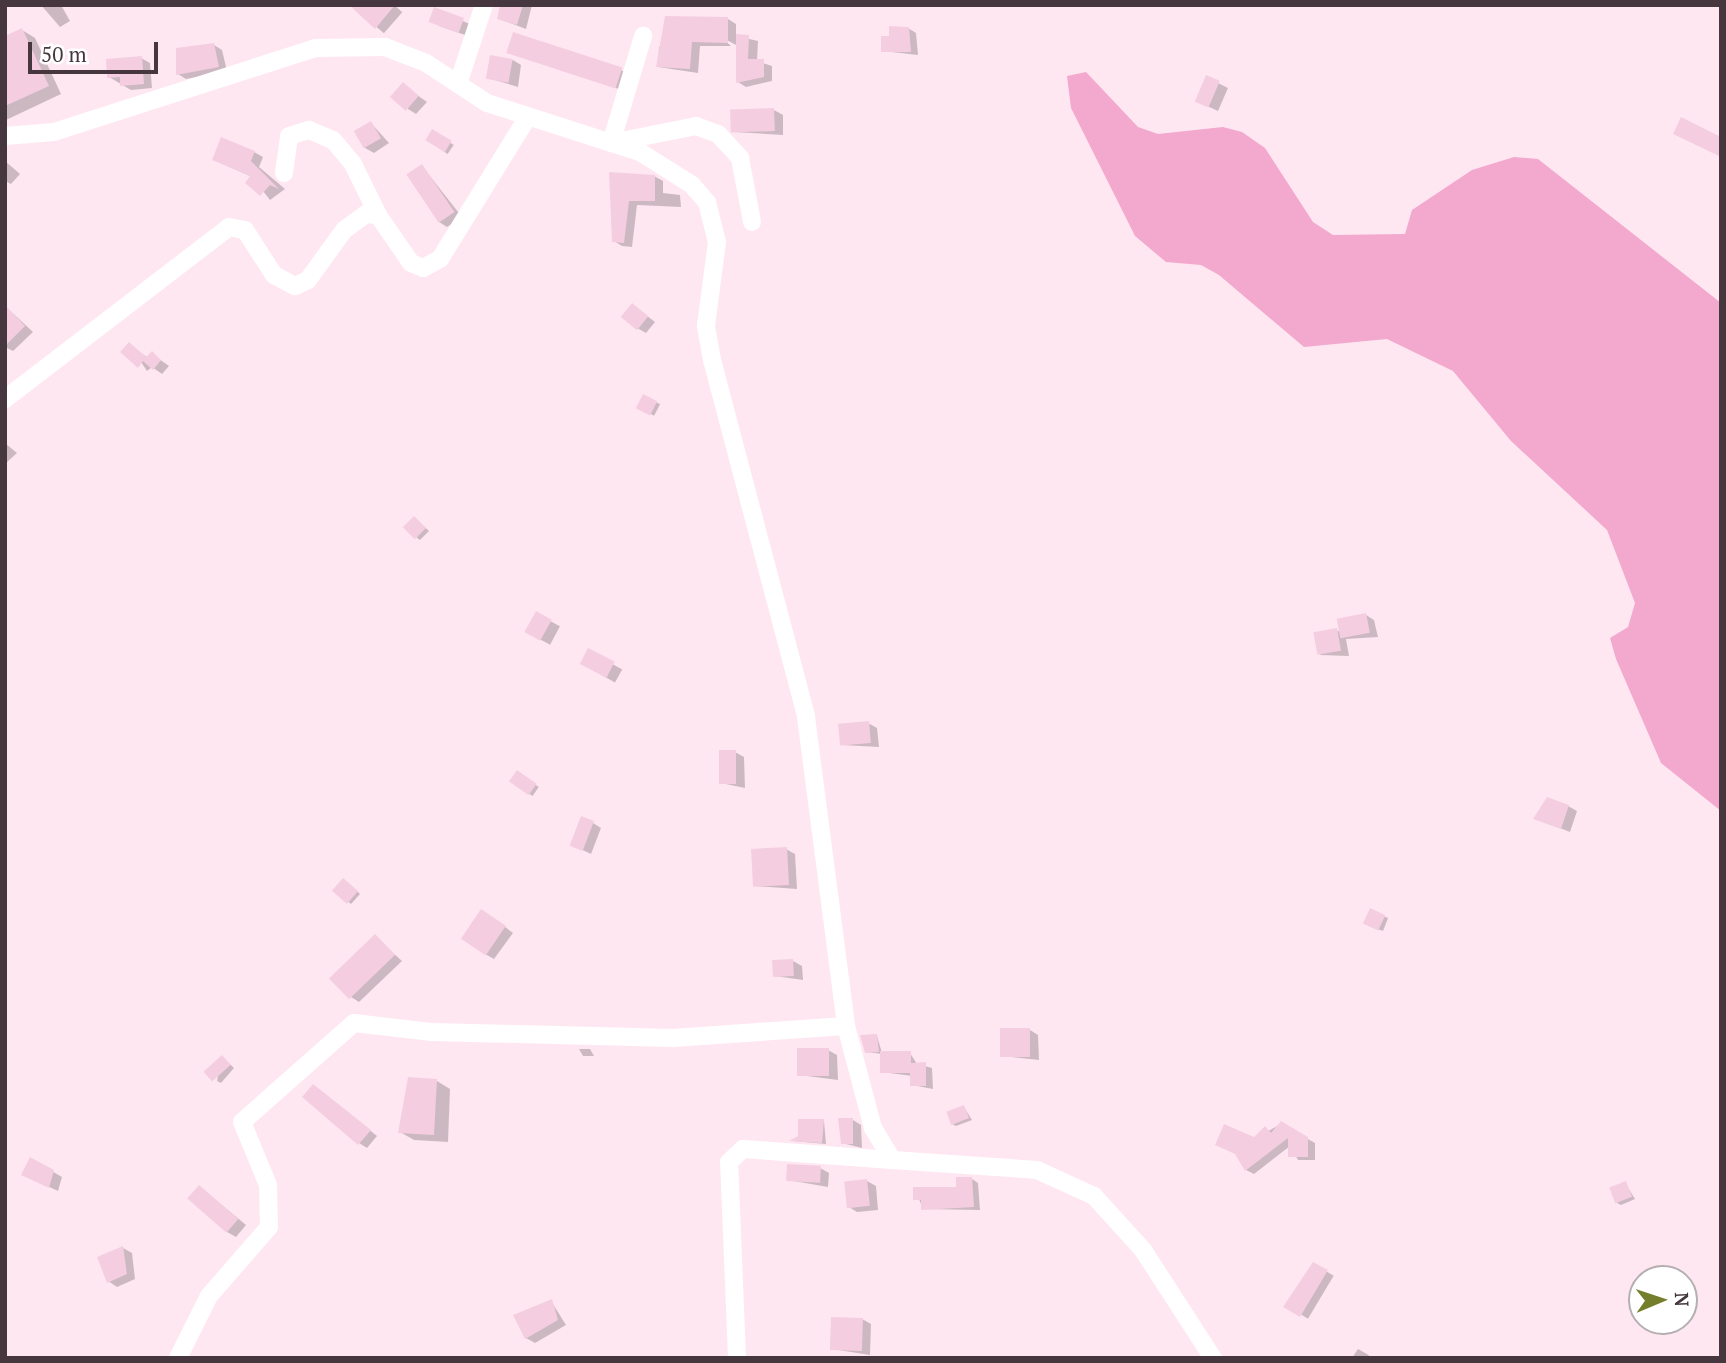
<!DOCTYPE html>
<html>
<head>
<meta charset="utf-8">
<style>
	body { margin:0 }
	#map { position:relative; width:1726px; height:1363px; overflow:hidden; background:#ffe7f2; font-family:"PT Serif",serif }
	div>[style] { position:absolute }
	.green>* { inset:0; background:#f3a8cd }
	.shadow>* { inset:0; background:#0003; transform-origin:0 0 }
	.building>* { inset:0; background:#f4cee0; transform-origin:0 0 }
	.minor>* { height:18px; margin:-9px; padding:0 9px; transform-origin:9px; border-radius:9px; background:#fff }
	span { translate:-50% -50%; white-space:nowrap; text-align:center; line-height:1.15; -webkit-text-stroke:5px #fff; paint-order:stroke }
	.frame { position:absolute; inset:0; border:7px solid #46373e; pointer-events:none }
	.north { position:absolute; left:1628px; top:1265px; width:70px; height:70px; box-sizing:border-box; background:#fff; border:2px solid #b5afb2; border-radius:50%; rotate:88deg; font-size:19px; font-weight:700; line-height:28px; text-align:center; color:#46373e }
	.north::after { content:''; display:block; margin:auto; width:24px; height:32px; background:#757e2a; clip-path:polygon(50% 0,100% 100%,50% 72%,0 100%) }
	.scale { position:absolute; left:28px; top:42px; width:130px; height:32px; box-sizing:border-box; border:4px solid #46373e; border-top:0; padding-left:9px; font-size:21px; line-height:24px; white-space:nowrap; color:#46373e; -webkit-text-stroke:5px #fff; paint-order:stroke }
</style>
</head>
<body>
<div id="map">
	<div class="green">
		<div style="clip-path:polygon(1086px 72px,1138px 127px,1158px 134px,1223px 127px,1242px 132px,1265px 148px,1313px 222px,1333px 235px,1405px 234px,1412px 210px,1472px 170px,1514px 157px,1538px 159px,1721px 303px,1721px 811px,1661px 763px,1616px 659px,1610px 638px,1628px 627px,1635px 603px,1607px 530px,1511px 441px,1453px 371px,1387px 339px,1304px 347px,1219px 275px,1201px 265px,1166px 262px,1135px 236px,1071px 108px,1067px 76px)"></div>
	</div>
	<div class="shadow">
		<div style="clip-path:polygon(41px 5px,61px 5px,70px 21px,60px 27px)"></div>
		<div style="left:394px;top:5px;width:11px;height:28px;rotate:41deg"></div>
		<div style="clip-path:polygon(502px 5px,532px 5px,526px 29px,499px 19px)"></div>
		<div style="clip-path:polygon(435px 9px,472px 25px,468px 36px,439px 26px)"></div>
		<div style="clip-path:polygon(728px 19px,736px 24px,736px 36px,758px 41px,757px 61px,772px 66px,772px 81px,746px 87px,738px 82px,738px 46px,721px 37px,731px 46px,700px 46px,698px 73px,658px 67px,659px 47px)"></div>
		<div style="clip-path:polygon(908px 28px,916px 33px,918px 55px,883px 51px)"></div>
		<div style="clip-path:polygon(22px 30px,35px 38px,61px 94px,6px 120px,5px 41px)"></div>
		<div style="clip-path:polygon(214px 45px,222px 50px,227px 71px,186px 79px,178px 74px)"></div>
		<div style="clip-path:polygon(509px 53px,621px 70px,633px 77px,628px 92px)"></div>
		<div style="clip-path:polygon(141px 58px,150px 63px,152px 88px,131px 90px,109px 77px)"></div>
		<div style="clip-path:polygon(513px 60px,521px 65px,518px 87px,488px 78px)"></div>
		<div style="clip-path:polygon(1206px 77px,1228px 88px,1218px 111px,1205px 105px)"></div>
		<div style="clip-path:polygon(410px 90px,427px 102px,416px 114px,408px 109px)"></div>
		<div style="clip-path:polygon(774px 110px,783px 115px,783px 135px,734px 132px)"></div>
		<div style="clip-path:polygon(371px 123px,389px 143px,374px 153px,365px 148px)"></div>
		<div style="left:433px;top:131px;width:25px;height:11px;rotate:34deg"></div>
		<div style="clip-path:polygon(254px 152px,263px 157px,259px 167px,285px 189px,270px 200px,252px 177px,223px 164px)"></div>
		<div style="clip-path:polygon(5px 161px,20px 174px,11px 184px,5px 181px)"></div>
		<div style="clip-path:polygon(422px 166px,462px 217px,447px 227px,439px 222px)"></div>
		<div style="clip-path:polygon(654px 176px,663px 181px,663px 193px,680px 195px,681px 207px,637px 205px,632px 247px,622px 246px,614px 241px,617px 204px)"></div>
		<div style="clip-path:polygon(633px 305px,655px 322px,646px 333px,637px 328px)"></div>
		<div style="clip-path:polygon(5px 306px,33px 332px,13px 351px,5px 347px)"></div>
		<div style="clip-path:polygon(129px 344px,148px 358px,152px 354px,169px 366px,162px 374px,152px 367px,147px 371px)"></div>
		<div style="left:644px;top:396px;width:18px;height:13px;rotate:27deg"></div>
		<div style="clip-path:polygon(5px 443px,17px 453px,5px 464px)"></div>
		<div style="clip-path:polygon(418px 521px,429px 531px,420px 540px,417px 538px)"></div>
		<div style="left:537px;top:614px;width:26px;height:21px;rotate:28deg"></div>
		<div style="clip-path:polygon(1366px 615px,1374px 620px,1378px 637px,1346px 639px,1349px 656px,1320px 655px,1336px 630px,1342px 633px)"></div>
		<div style="left:589px;top:651px;width:38px;height:15px;rotate:29deg"></div>
		<div style="clip-path:polygon(868px 723px,877px 728px,879px 747px,842px 745px)"></div>
		<div style="clip-path:polygon(735px 752px,744px 757px,745px 788px,721px 783px)"></div>
		<div style="left:518px;top:773px;width:25px;height:11px;rotate:34deg"></div>
		<div style="clip-path:polygon(1568px 806px,1577px 811px,1570px 832px,1535px 818px)"></div>
		<div style="clip-path:polygon(593px 823px,601px 828px,591px 854px,570px 844px)"></div>
		<div style="clip-path:polygon(786px 849px,795px 854px,797px 889px,755px 886px)"></div>
		<div style="clip-path:polygon(347px 882px,360px 894px,351px 904px,335px 891px)"></div>
		<div style="clip-path:polygon(1371px 911px,1388px 918px,1383px 931px,1369px 926px)"></div>
		<div style="clip-path:polygon(491px 916px,513px 933px,494px 959px,485px 954px)"></div>
		<div style="clip-path:polygon(375px 937px,402px 961px,359px 1002px,351px 997px)"></div>
		<div style="clip-path:polygon(793px 961px,802px 966px,803px 980px,775px 976px)"></div>
		<div style="clip-path:polygon(1030px 1030px,1038px 1035px,1039px 1060px,1003px 1056px)"></div>
		<div style="clip-path:polygon(877px 1036px,882px 1053px,910px 1053px,917px 1064px,932px 1068px,933px 1089px,912px 1085px,912px 1076px,882px 1072px,882px 1054px,867px 1052px)"></div>
		<div style="clip-path:polygon(579px 1049px,590px 1049px,594px 1056px,583px 1056px)"></div>
		<div style="clip-path:polygon(828px 1050px,837px 1055px,838px 1080px,799px 1075px)"></div>
		<div style="clip-path:polygon(222px 1057px,234px 1068px,221px 1083px,217px 1081px)"></div>
		<div style="clip-path:polygon(437px 1081px,450px 1089px,448px 1142px,414px 1140px,400px 1132px)"></div>
		<div style="clip-path:polygon(321px 1091px,377px 1136px,367px 1148px,359px 1143px)"></div>
		<div style="clip-path:polygon(964px 1107px,972px 1120px,956px 1126px,952px 1124px)"></div>
		<div style="clip-path:polygon(853px 1120px,861px 1125px,862px 1148px,842px 1143px)"></div>
		<div style="clip-path:polygon(824px 1121px,826px 1144px,793px 1141px)"></div>
		<div style="clip-path:polygon(1281px 1124px,1315px 1143px,1315px 1160px,1298px 1160px,1290px 1146px,1254px 1174px,1246px 1170px,1254px 1139px)"></div>
		<div style="clip-path:polygon(31px 1159px,62px 1177px,58px 1191px,32px 1179px)"></div>
		<div style="clip-path:polygon(820px 1168px,829px 1173px,828px 1187px,788px 1180px)"></div>
		<div style="clip-path:polygon(972px 1179px,978px 1183px,980px 1210px,923px 1209px,915px 1189px,958px 1189px)"></div>
		<div style="clip-path:polygon(867px 1181px,876px 1186px,878px 1210px,857px 1212px,849px 1207px)"></div>
		<div style="clip-path:polygon(1625px 1183px,1635px 1199px,1621px 1205px,1617px 1203px)"></div>
		<div style="clip-path:polygon(200px 1187px,246px 1225px,236px 1237px,227px 1232px)"></div>
		<div style="clip-path:polygon(123px 1248px,132px 1253px,135px 1279px,117px 1287px,108px 1281px)"></div>
		<div style="left:1314px;top:1264px;width:23px;height:50px;rotate:31deg"></div>
		<div style="clip-path:polygon(551px 1301px,566px 1325px,535px 1343px,526px 1338px)"></div>
		<div style="clip-path:polygon(862px 1319px,871px 1324px,870px 1355px,832px 1349px)"></div>
		<div style="clip-path:polygon(1358px 1349px,1367px 1354px,1372px 1358px,1352px 1358px)"></div>
	</div>
	<div class="building">
		<div style="clip-path:polygon(349px 5px,395px 5px,375px 29px)"></div>
		<div style="clip-path:polygon(500px 5px,523px 5px,517px 25px,497px 19px)"></div>
		<div style="left:434px;top:7px;width:32px;height:16px;rotate:20deg"></div>
		<div style="clip-path:polygon(665px 16px,728px 17px,728px 43px,692px 42px,690px 69px,656px 67px)"></div>
		<div style="clip-path:polygon(889px 26px,909px 27px,911px 52px,881px 52px,881px 36px,889px 36px)"></div>
		<div style="clip-path:polygon(22px 28px,49px 86px,5px 106px,5px 36px)"></div>
		<div style="left:513px;top:32px;width:115px;height:22px;rotate:18deg"></div>
		<div style="clip-path:polygon(736px 34px,749px 35px,748px 59px,764px 59px,764px 77px,736px 83px)"></div>
		<div style="clip-path:polygon(214px 43px,219px 67px,176px 75px,176px 48px)"></div>
		<div style="left:490px;top:55px;width:23px;height:24px;rotate:10deg"></div>
		<div style="clip-path:polygon(142px 56px,144px 84px,120px 86px,120px 77px,107px 78px,106px 59px)"></div>
		<div style="left:1206px;top:75px;width:15px;height:29px;rotate:23deg"></div>
		<div style="left:403px;top:82px;width:21px;height:20px;rotate:41deg"></div>
		<div style="left:774px;top:108px;width:23px;height:44px;rotate:88deg"></div>
		<div style="clip-path:polygon(1681px 117px,1721px 137px,1721px 157px,1673px 134px)"></div>
		<div style="left:371px;top:121px;width:20px;height:20px;rotate:60deg"></div>
		<div style="left:432px;top:129px;width:23px;height:13px;rotate:31deg"></div>
		<div style="clip-path:polygon(221px 137px,255px 151px,251px 161px,279px 189px,270px 185px,260px 196px,245px 183px,250px 176px,212px 160px)"></div>
		<div style="left:422px;top:164px;width:58px;height:19px;rotate:56deg"></div>
		<div style="clip-path:polygon(609px 172px,655px 175px,655px 201px,629px 201px,624px 243px,612px 242px)"></div>
		<div style="left:632px;top:303px;width:21px;height:18px;rotate:39deg"></div>
		<div style="clip-path:polygon(5px 305px,25px 326px,5px 346px)"></div>
		<div style="clip-path:polygon(129px 342px,146px 357px,152px 351px,161px 360px,153px 370px,143px 361px,138px 368px,120px 352px)"></div>
		<div style="left:643px;top:394px;width:16px;height:16px;rotate:27deg"></div>
		<div style="left:414px;top:516px;width:17px;height:16px;rotate:45deg"></div>
		<div style="left:536px;top:611px;width:18px;height:24px;rotate:29deg"></div>
		<div style="left:1366px;top:613px;width:20px;height:30px;rotate:79deg"></div>
		<div style="left:1337px;top:628px;width:23px;height:24px;rotate:80deg"></div>
		<div style="left:588px;top:648px;width:30px;height:18px;rotate:27deg"></div>
		<div style="left:869px;top:721px;width:22px;height:31px;rotate:85deg"></div>
		<div style="left:719px;top:750px;width:17px;height:34px"></div>
		<div style="left:517px;top:770px;width:24px;height:14px;rotate:35deg"></div>
		<div style="clip-path:polygon(1547px 797px,1569px 805px,1561px 829px,1533px 819px)"></div>
		<div style="left:581px;top:816px;width:14px;height:32px;rotate:21deg"></div>
		<div style="left:787px;top:847px;width:38px;height:36px;rotate:87deg"></div>
		<div style="left:343px;top:878px;width:20px;height:17px;rotate:41deg"></div>
		<div style="left:1370px;top:908px;width:17px;height:17px;rotate:25deg"></div>
		<div style="left:481px;top:909px;width:30px;height:36px;rotate:34deg"></div>
		<div style="left:375px;top:934px;width:29px;height:64px;rotate:46deg"></div>
		<div style="left:793px;top:959px;width:17px;height:21px;rotate:87deg"></div>
		<div style="left:1000px;top:1028px;width:30px;height:29px"></div>
		<div style="clip-path:polygon(877px 1034px,879px 1052px,865px 1053px,860px 1035px)"></div>
		<div style="left:829px;top:1048px;width:28px;height:32px;rotate:90deg"></div>
		<div style="clip-path:polygon(880px 1051px,911px 1051px,911px 1063px,926px 1062px,926px 1086px,910px 1086px,910px 1073px,880px 1073px)"></div>
		<div style="left:222px;top:1055px;width:13px;height:25px;rotate:48deg"></div>
		<div style="clip-path:polygon(408px 1077px,437px 1079px,434px 1135px,398px 1133px)"></div>
		<div style="clip-path:polygon(313px 1084px,371px 1130px,358px 1145px,302px 1097px)"></div>
		<div style="left:964px;top:1105px;width:14px;height:19px;rotate:69deg"></div>
		<div style="clip-path:polygon(838px 1118px,853px 1118px,853px 1144px,841px 1144px)"></div>
		<div style="clip-path:polygon(798px 1119px,824px 1119px,822px 1143px,789px 1141px,798px 1136px)"></div>
		<div style="clip-path:polygon(1281px 1121px,1308px 1137px,1308px 1157px,1288px 1157px,1288px 1138px,1245px 1171px,1235px 1154px,1215px 1145px,1224px 1124px,1254px 1137px,1265px 1126px,1271px 1133px)"></div>
		<div style="clip-path:polygon(30px 1157px,54px 1170px,49px 1188px,21px 1175px)"></div>
		<div style="left:787px;top:1164px;width:34px;height:17px;rotate:3deg"></div>
		<div style="clip-path:polygon(956px 1177px,972px 1177px,974px 1207px,921px 1210px,921px 1200px,913px 1200px,913px 1187px,956px 1187px)"></div>
		<div style="left:867px;top:1179px;width:27px;height:23px;rotate:84deg"></div>
		<div style="left:1626px;top:1181px;width:17px;height:18px;rotate:69deg"></div>
		<div style="left:199px;top:1185px;width:52px;height:18px;rotate:41deg"></div>
		<div style="clip-path:polygon(123px 1246px,127px 1274px,107px 1283px,97px 1257px)"></div>
		<div style="clip-path:polygon(1313px 1262px,1328px 1270px,1300px 1317px,1283px 1307px)"></div>
		<div style="clip-path:polygon(552px 1299px,558px 1320px,525px 1339px,513px 1315px)"></div>
		<div style="left:831px;top:1317px;width:32px;height:33px;rotate:2deg"></div>
	</div>
	<div class="minor">
		<div style="left:458px;top:84px;width:83px;rotate:-71.8deg"></div>
		<div style="left:5px;top:136px;width:49px;rotate:-4.7deg"></div>
		<div style="left:54px;top:132px;width:274px;rotate:-17.8deg"></div>
		<div style="left:315px;top:48px;width:70px;rotate:-0.8deg"></div>
		<div style="left:385px;top:47px;width:44px;rotate:21.3deg"></div>
		<div style="left:426px;top:63px;width:73px;rotate:33.3deg"></div>
		<div style="left:487px;top:103px;width:161px;rotate:17.8deg"></div>
		<div style="left:640px;top:152px;width:62px;rotate:32.4deg"></div>
		<div style="left:692px;top:185px;width:23px;rotate:49deg"></div>
		<div style="left:707px;top:202px;width:41px;rotate:76deg"></div>
		<div style="left:717px;top:242px;width:85px;rotate:97.5deg"></div>
		<div style="left:706px;top:326px;width:35px;rotate:80deg"></div>
		<div style="left:712px;top:360px;width:369px;rotate:75.2deg"></div>
		<div style="left:806px;top:717px;width:312px;rotate:82.6deg"></div>
		<div style="left:846px;top:1026px;width:106px;rotate:75.2deg"></div>
		<div style="left:873px;top:1128px;width:37px;rotate:59deg"></div>
		<div style="left:892px;top:1160px;width:145px;rotate:3.9deg"></div>
		<div style="left:1037px;top:1170px;width:63px;rotate:24.5deg"></div>
		<div style="left:1094px;top:1196px;width:73px;rotate:47.8deg"></div>
		<div style="left:1143px;top:1250px;width:129px;rotate:57.1deg"></div>
		<div style="left:611px;top:143px;width:87px;rotate:-11.3deg"></div>
		<div style="left:696px;top:126px;width:23px;rotate:20deg"></div>
		<div style="left:718px;top:134px;width:33px;rotate:47deg"></div>
		<div style="left:740px;top:158px;width:65px;rotate:79.4deg"></div>
		<div style="left:611px;top:143px;width:112px;rotate:-73.3deg"></div>
		<div style="left:284px;top:173px;width:37px;rotate:-82deg"></div>
		<div style="left:289px;top:136px;width:21px;rotate:-17deg"></div>
		<div style="left:309px;top:130px;width:26px;rotate:23deg"></div>
		<div style="left:333px;top:140px;width:31px;rotate:50deg"></div>
		<div style="left:353px;top:164px;width:57px;rotate:63.9deg"></div>
		<div style="left:5px;top:399px;width:282px;rotate:-37.5deg"></div>
		<div style="left:229px;top:227px;width:16px;rotate:11deg"></div>
		<div style="left:245px;top:230px;width:54px;rotate:57.2deg"></div>
		<div style="left:274px;top:275px;width:24px;rotate:28deg"></div>
		<div style="left:295px;top:286px;width:14px;rotate:-25deg"></div>
		<div style="left:308px;top:280px;width:62px;rotate:-54.2deg"></div>
		<div style="left:344px;top:230px;width:27px;rotate:-36deg"></div>
		<div style="left:366px;top:214px;width:12px;rotate:5deg"></div>
		<div style="left:378px;top:215px;width:58px;rotate:55.5deg"></div>
		<div style="left:411px;top:263px;width:13px;rotate:23deg"></div>
		<div style="left:423px;top:268px;width:19px;rotate:-28deg"></div>
		<div style="left:440px;top:259px;width:163px;rotate:-58.3deg"></div>
		<div style="left:178px;top:1358px;width:69px;rotate:-63.4deg"></div>
		<div style="left:209px;top:1296px;width:91px;rotate:-49deg"></div>
		<div style="left:269px;top:1227px;width:42px;rotate:-91.4deg"></div>
		<div style="left:268px;top:1185px;width:68px;rotate:-112.4deg"></div>
		<div style="left:242px;top:1122px;width:149px;rotate:-41.5deg"></div>
		<div style="left:354px;top:1023px;width:79px;rotate:6.6deg"></div>
		<div style="left:432px;top:1032px;width:241px;rotate:1.4deg"></div>
		<div style="left:673px;top:1038px;width:173px;rotate:-4deg"></div>
		<div style="left:737px;top:1358px;width:196px;rotate:-92.3deg"></div>
		<div style="left:729px;top:1162px;width:19px;rotate:-43deg"></div>
		<div style="left:743px;top:1149px;width:149px;rotate:4.2deg"></div>
	</div>
	<div class="frame"></div>
	<div class="north">N</div>
	<div class="scale">50 m</div>
</div>
</body>
</html>
